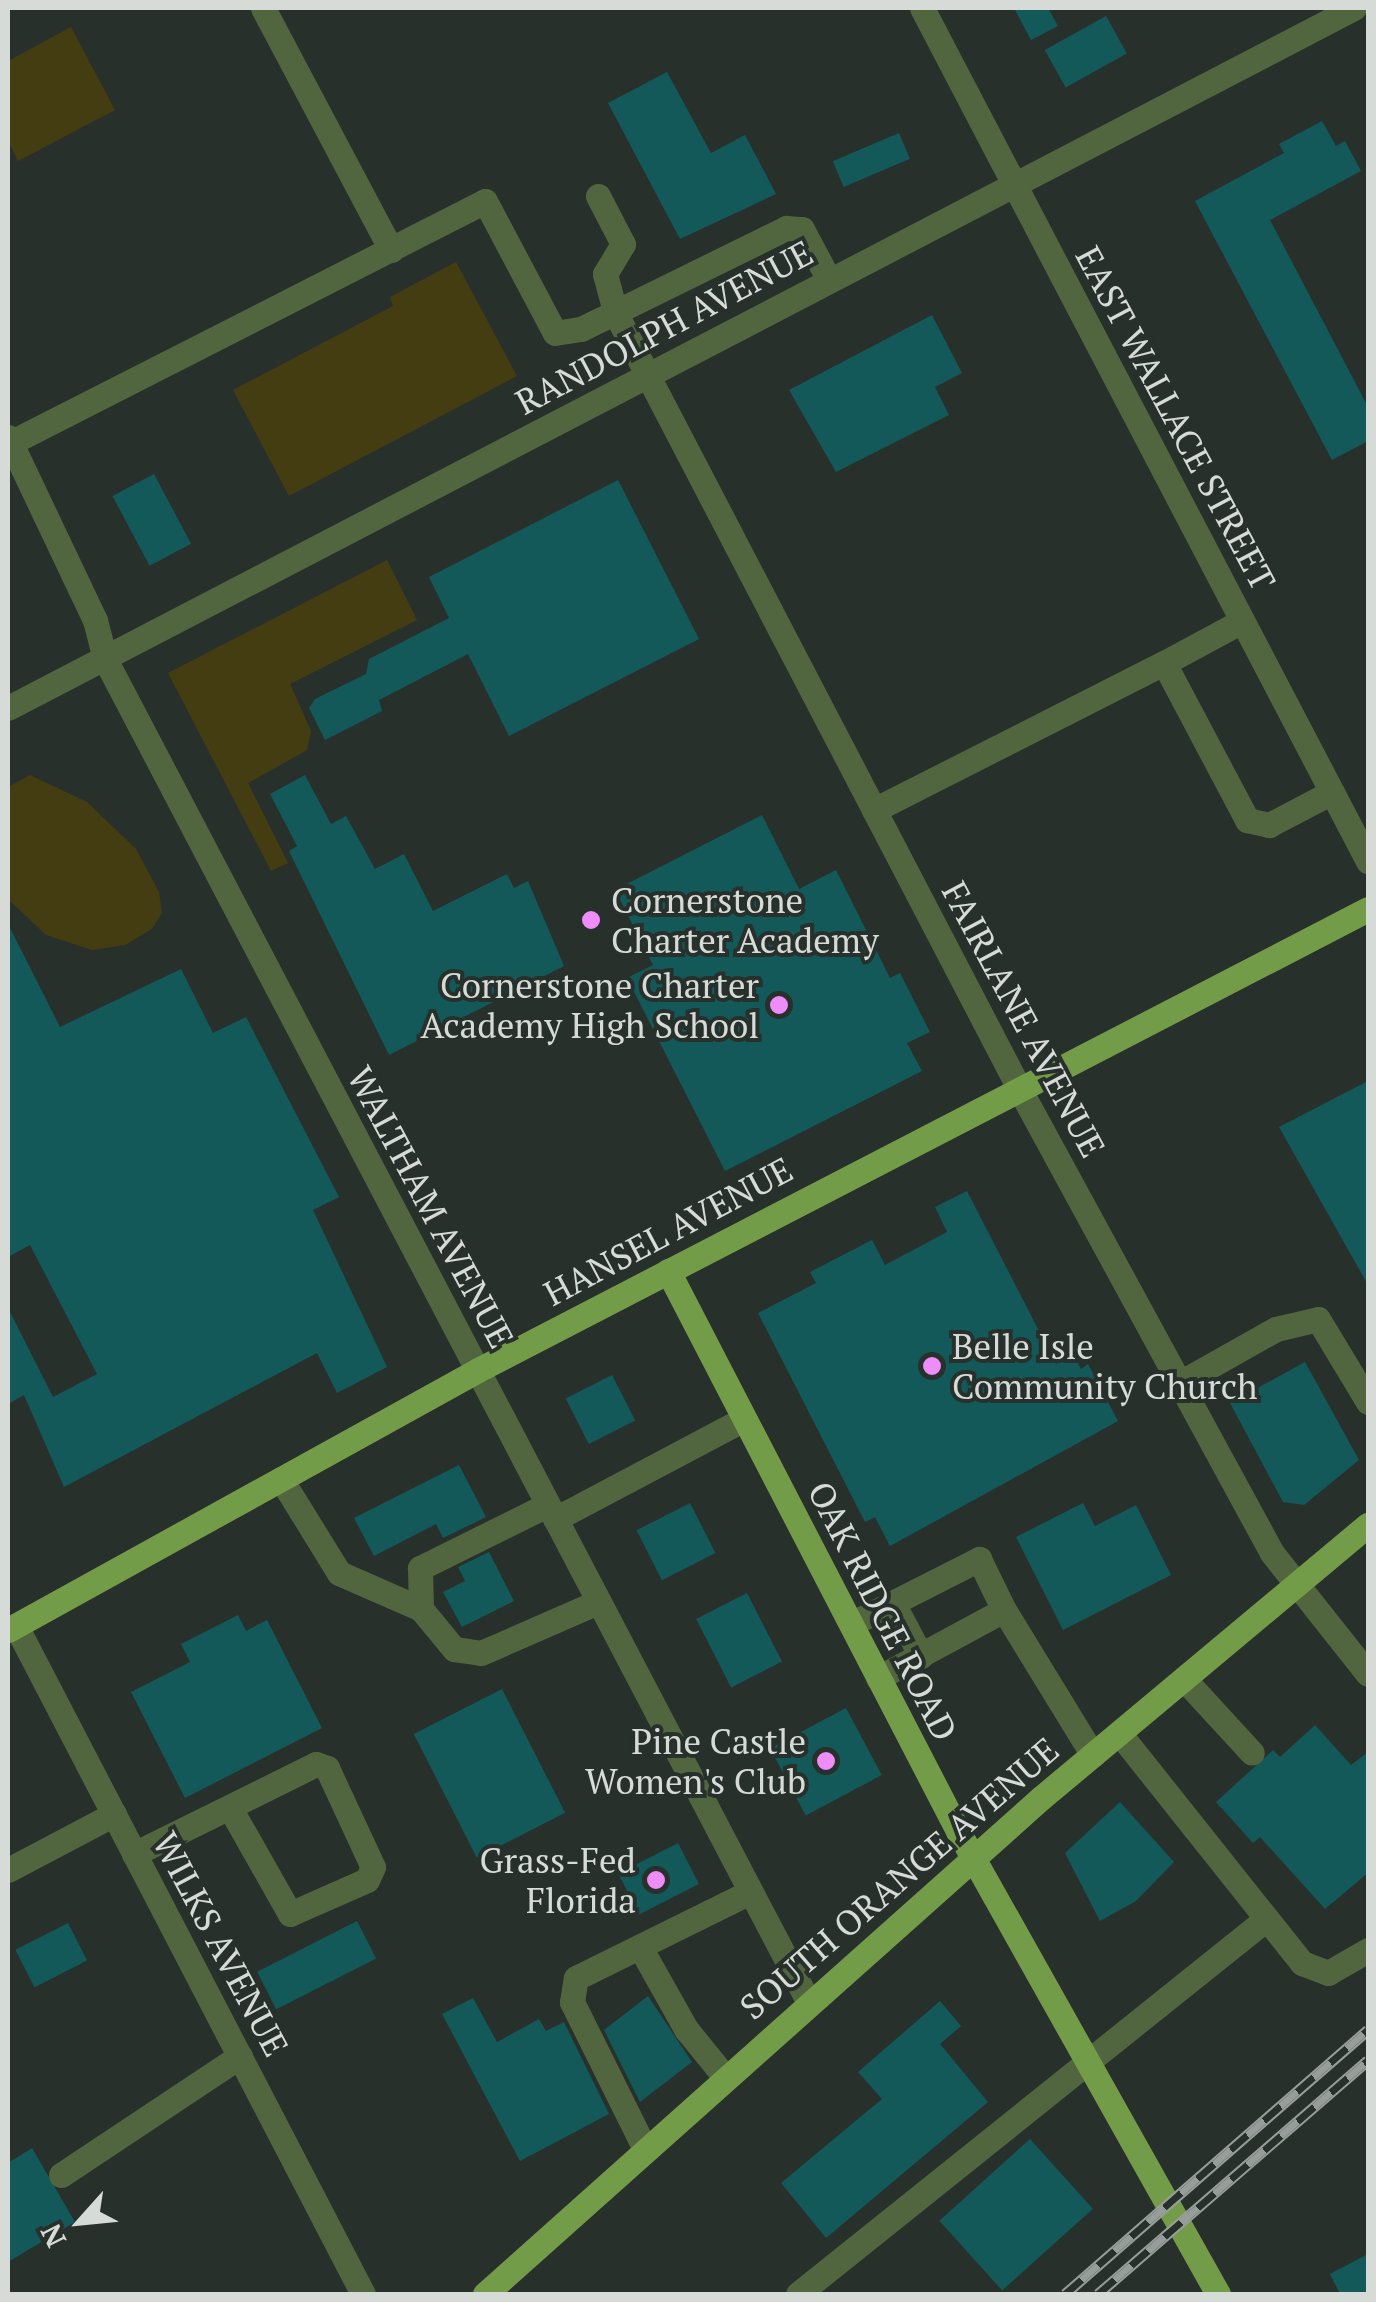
<!DOCTYPE html>
<html>
<head>
<meta charset="utf-8">
<style>
	body { margin:0 }
	#map { position:relative; width:1376px; height:2302px; overflow:hidden; background:#28302c; font-family:"PT Serif",serif }
	div>[style] { position:absolute }
	.green>* { inset:0; background:#453d12 }
	.building>* { inset:0; background:#13595a; transform-origin:0 0 }
	.minor>* { height:25px; margin:-12.5px; padding:0 12.5px; transform-origin:12.5px; border-radius:12.5px; background:#51663f }
	.major>* { height:25px; margin:-12.5px; padding:0 12.5px; transform-origin:12.5px; border-radius:12.5px; background:#739c49 }
	.rail>* { height:11px; margin-top:-5.5px; transform-origin:0; background:repeating-linear-gradient(90deg,#28302c 0 22px,#979d9a 0 44px); box-sizing:border-box; border-block:2px solid #979d9a }
	.dots>* { width:28px; height:28px; translate:-50% -50%; box-sizing:border-box; border:5px solid #28302c; border-radius:50% }
	span { translate:-50% -50%; white-space:nowrap; text-align:center; line-height:1.15; -webkit-text-stroke:8px #28302c; paint-order:stroke }
	.street-label { font-size:35px; color:#d6dbd8 }
	.poi-label { font-size:35px; color:#d6dbd8 }
	.left { translate:0 -50%; text-align:left }
	.right { translate:-100% -50%; text-align:right }
	.frame { position:absolute; inset:0; border:10px solid #d6dbd8; pointer-events:none }
	.north { position:absolute; left:30px; top:2172px; width:100px; height:100px; -webkit-text-stroke:8px #28302c; paint-order:stroke; rotate:243deg; font-size:28px; font-weight:700; line-height:40px; text-align:center; color:#d6dbd8 }
	.north::after { content:''; display:block; margin:auto; width:35px; height:45px; background:#d6dbd8; clip-path:polygon(50% 0,100% 100%,50% 72%,0 100%) }
</style>
</head>
<body>
<div id="map">
	<div class="green">
		<div style="clip-path:polygon(71px 27px,115px 110px,18px 161px,8px 141px,8px 61px)"></div>
		<div style="clip-path:polygon(456px 262px,517px 376px,289px 496px,233px 390px,393px 306px,390px 297px)"></div>
		<div style="clip-path:polygon(387px 560px,417px 620px,290px 684px,311px 731px,307px 750px,248px 783px,288px 863px,271px 871px,168px 673px)"></div>
		<div style="clip-path:polygon(30px 775px,87px 802px,136px 849px,159px 892px,162px 913px,152px 929px,125px 945px,92px 950px,46px 935px,8px 899px,8px 787px)"></div>
	</div>
	<div class="building">
		<div style="clip-path:polygon(1014px 8px,1048px 8px,1058px 26px,1031px 40px)"></div>
		<div style="left:1106px;top:16px;width:43px;height:70px;rotate:61deg"></div>
		<div style="clip-path:polygon(667px 72px,711px 153px,745px 135px,776px 194px,680px 239px,608px 103px)"></div>
		<div style="clip-path:polygon(1322px 121px,1336px 146px,1345px 141px,1361px 171px,1270px 220px,1368px 407px,1368px 441px,1332px 460px,1195px 201px,1284px 153px,1279px 144px)"></div>
		<div style="left:899px;top:133px;width:28px;height:72px;rotate:67deg"></div>
		<div style="clip-path:polygon(932px 315px,962px 373px,935px 387px,949px 415px,836px 472px,789px 390px)"></div>
		<div style="left:154px;top:474px;width:79px;height:47px;rotate:62deg"></div>
		<div style="clip-path:polygon(618px 480px,699px 639px,509px 736px,468px 654px,379px 700px,382px 711px,325px 740px,309px 708px,315px 699px,366px 674px,369px 659px,449px 618px,429px 577px)"></div>
		<div style="clip-path:polygon(305px 775px,331px 824px,346px 816px,375px 869px,404px 854px,433px 911px,507px 874px,514px 888px,528px 881px,564px 966px,389px 1055px,289px 851px,297px 846px,270px 794px)"></div>
		<div style="clip-path:polygon(762px 815px,799px 889px,836px 870px,890px 978px,900px 973px,930px 1032px,907px 1043px,922px 1071px,725px 1171px,627px 978px,653px 965px,615px 890px)"></div>
		<div style="clip-path:polygon(8px 924px,60px 1027px,181px 969px,213px 1033px,246px 1017px,339px 1197px,313px 1210px,387px 1367px,337px 1393px,317px 1353px,64px 1487px,24px 1395px,8px 1404px,8px 1308px,53px 1397px,97px 1374px,30px 1245px,8px 1257px)"></div>
		<div style="clip-path:polygon(1368px 1081px,1368px 1285px,1279px 1127px)"></div>
		<div style="clip-path:polygon(967px 1191px,1056px 1364px,1074px 1355px,1081px 1369px,1088px 1364px,1118px 1421px,890px 1546px,875px 1517px,865px 1522px,758px 1313px,816px 1283px,810px 1272px,872px 1240px,885px 1265px,947px 1232px,935px 1207px)"></div>
		<div style="clip-path:polygon(1305px 1362px,1359px 1460px,1304px 1505px,1283px 1502px,1230px 1403px)"></div>
		<div style="left:612px;top:1375px;width:51px;height:52px;rotate:63deg"></div>
		<div style="clip-path:polygon(459px 1465px,486px 1517px,443px 1538px,436px 1524px,374px 1556px,354px 1518px)"></div>
		<div style="left:690px;top:1503px;width:56px;height:60px;rotate:63deg"></div>
		<div style="clip-path:polygon(1083px 1503px,1095px 1526px,1136px 1505px,1171px 1575px,1063px 1630px,1016px 1537px)"></div>
		<div style="clip-path:polygon(489px 1552px,514px 1601px,462px 1627px,443px 1592px,465px 1581px,458px 1567px)"></div>
		<div style="left:747px;top:1593px;width:77px;height:57px;rotate:63deg"></div>
		<div style="clip-path:polygon(238px 1615px,246px 1631px,267px 1620px,322px 1728px,185px 1798px,131px 1692px,190px 1662px,181px 1644px)"></div>
		<div style="left:502px;top:1689px;width:139px;height:99px;rotate:63deg"></div>
		<div style="left:846px;top:1708px;width:76px;height:86px;rotate:62deg"></div>
		<div style="clip-path:polygon(1315px 1725px,1351px 1765px,1368px 1752px,1368px 1873px,1325px 1909px,1260px 1837px,1253px 1843px,1216px 1802px,1273px 1750px,1280px 1757px)"></div>
		<div style="clip-path:polygon(1120px 1802px,1174px 1862px,1136px 1901px,1100px 1921px,1065px 1853px)"></div>
		<div style="left:678px;top:1843px;width:46px;height:67px;rotate:63deg"></div>
		<div style="left:357px;top:1921px;width:42px;height:112px;rotate:63deg"></div>
		<div style="left:68px;top:1923px;width:42px;height:59px;rotate:63deg"></div>
		<div style="clip-path:polygon(648px 1996px,692px 2062px,640px 2102px,604px 2030px)"></div>
		<div style="clip-path:polygon(473px 1998px,497px 2042px,539px 2019px,546px 2031px,564px 2022px,609px 2114px,520px 2161px,442px 2014px)"></div>
		<div style="clip-path:polygon(940px 2001px,961px 2026px,940px 2044px,988px 2102px,826px 2238px,781px 2183px,882px 2099px,858px 2072px)"></div>
		<div style="left:1030px;top:2139px;width:94px;height:122px;rotate:48deg"></div>
		<div style="clip-path:polygon(32px 2148px,75px 2222px,8px 2262px,8px 2163px)"></div>
		<div style="clip-path:polygon(1368px 2254px,1368px 2294px,1340px 2294px,1330px 2274px)"></div>
	</div>
	<div class="minor">
		<div style="left:263px;top:8px;width:274px;rotate:62.1deg"></div>
		<div style="left:922px;top:8px;width:963px;rotate:62.4deg"></div>
		<div style="left:598px;top:196px;width:54px;rotate:62.5deg"></div>
		<div style="left:623px;top:244px;width:35px;rotate:121deg"></div>
		<div style="left:605px;top:274px;width:39px;rotate:75deg"></div>
		<div style="left:615px;top:312px;width:72px;rotate:62.7deg"></div>
		<div style="left:648px;top:376px;width:805px;rotate:62.48deg"></div>
		<div style="left:1020px;top:1090px;width:527px;rotate:61.44deg"></div>
		<div style="left:1272px;top:1553px;width:154px;rotate:51.6deg"></div>
		<div style="left:8px;top:437px;width:203px;rotate:64.6deg"></div>
		<div style="left:95px;top:620px;width:40px;rotate:75.6deg"></div>
		<div style="left:105px;top:659px;width:1517px;rotate:62.35deg"></div>
		<div style="left:10px;top:443px;width:533px;rotate:-27deg"></div>
		<div style="left:485px;top:201px;width:149px;rotate:62.1deg"></div>
		<div style="left:555px;top:333px;width:26px;rotate:-9deg"></div>
		<div style="left:581px;top:329px;width:229px;rotate:-26.2deg"></div>
		<div style="left:786px;top:228px;width:16px;rotate:4deg"></div>
		<div style="left:802px;top:229px;width:58px;rotate:62.1deg"></div>
		<div style="left:1242px;top:621px;width:89px;rotate:151.7deg"></div>
		<div style="left:1164px;top:663px;width:178px;rotate:62.1deg"></div>
		<div style="left:1247px;top:820px;width:23px;rotate:13deg"></div>
		<div style="left:1269px;top:825px;width:71px;rotate:-27.6deg"></div>
		<div style="left:8px;top:708px;width:1517px;rotate:-27.48deg"></div>
		<div style="left:874px;top:810px;width:325px;rotate:-26.9deg"></div>
		<div style="left:1180px;top:1383px;width:110px;rotate:-29.4deg"></div>
		<div style="left:1276px;top:1329px;width:43px;rotate:-13.4deg"></div>
		<div style="left:1318px;top:1319px;width:97px;rotate:58.9deg"></div>
		<div style="left:281px;top:1479px;width:110px;rotate:58.3deg"></div>
		<div style="left:339px;top:1573px;width:90px;rotate:23.7deg"></div>
		<div style="left:547px;top:1505px;width:142px;rotate:153.6deg"></div>
		<div style="left:420px;top:1568px;width:41px;rotate:88.6deg"></div>
		<div style="left:421px;top:1609px;width:52px;rotate:50.5deg"></div>
		<div style="left:454px;top:1649px;width:27px;rotate:8deg"></div>
		<div style="left:481px;top:1653px;width:128px;rotate:-23.6deg"></div>
		<div style="left:555px;top:1519px;width:214px;rotate:-27.9deg"></div>
		<div style="left:893px;top:1603px;width:60px;rotate:62.2deg"></div>
		<div style="left:851px;top:1624px;width:144px;rotate:-26.9deg"></div>
		<div style="left:979px;top:1559px;width:57px;rotate:63.9deg"></div>
		<div style="left:16px;top:1626px;width:753px;rotate:62.55deg"></div>
		<div style="left:878px;top:1678px;width:143px;rotate:-28.4deg"></div>
		<div style="left:1004px;top:1610px;width:170px;rotate:58.5deg"></div>
		<div style="left:1184px;top:1679px;width:100px;rotate:47.4deg"></div>
		<div style="left:1119px;top:1733px;width:294px;rotate:51.5deg"></div>
		<div style="left:1302px;top:1963px;width:28px;rotate:21deg"></div>
		<div style="left:1328px;top:1973px;width:46px;rotate:-29.9deg"></div>
		<div style="left:134px;top:1854px;width:203px;rotate:-26.3deg"></div>
		<div style="left:316px;top:1764px;width:12px;rotate:20deg"></div>
		<div style="left:327px;top:1768px;width:109px;rotate:65.1deg"></div>
		<div style="left:373px;top:1867px;width:14px;rotate:115deg"></div>
		<div style="left:367px;top:1880px;width:84px;rotate:156.2deg"></div>
		<div style="left:290px;top:1914px;width:122px;rotate:-119.5deg"></div>
		<div style="left:8px;top:1870px;width:120px;rotate:-27.8deg"></div>
		<div style="left:640px;top:1947px;width:94px;rotate:60.7deg"></div>
		<div style="left:686px;top:2029px;width:62px;rotate:50.9deg"></div>
		<div style="left:645px;top:2149px;width:164px;rotate:-116.4deg"></div>
		<div style="left:572px;top:2002px;width:24px;rotate:-81deg"></div>
		<div style="left:576px;top:1978px;width:194px;rotate:-26.3deg"></div>
		<div style="left:61px;top:2175px;width:215px;rotate:-33.6deg"></div>
		<div style="left:798px;top:2294px;width:600px;rotate:-38.7deg"></div>
	</div>
	<div class="major">
		<div style="left:668px;top:1271px;width:631px;rotate:62.62deg"></div>
		<div style="left:958px;top:1831px;width:531px;rotate:60.68deg"></div>
		<div style="left:8px;top:1630px;width:537px;rotate:-28.95deg"></div>
		<div style="left:478px;top:1370px;width:1002px;rotate:-27.38deg"></div>
		<div style="left:485px;top:2294px;width:745px;rotate:-41.74deg"></div>
		<div style="left:1041px;top:1798px;width:426px;rotate:-39.9deg"></div>
	</div>
	<div class="rail">
		<div style="left:1065px;top:2294px;width:402px;rotate:-41.1deg"></div>
		<div style="left:1098px;top:2294px;width:357px;rotate:-40.9deg"></div>
	</div>
	<div class="dots">
		<div style="left:591px;top:920px;background:#ee8cf8"></div>
		<div style="left:779px;top:1005px;background:#ee8cf8"></div>
		<div style="left:932px;top:1366px;background:#ee8cf8"></div>
		<div style="left:826px;top:1761px;background:#ee8cf8"></div>
		<div style="left:656px;top:1880px;background:#ee8cf8"></div>
	</div>
	<div class="street-label">
		<span style="left:664px;top:327px;rotate:-28deg">RANDOLPH AVENUE</span>
		<span style="left:1176px;top:418px;rotate:62deg">EAST WALLACE STREET</span>
		<span style="left:1024px;top:1019px;rotate:62deg">FAIRLANE AVENUE</span>
		<span style="left:431px;top:1207px;rotate:62deg">WALTHAM AVENUE</span>
		<span style="left:668px;top:1231px;rotate:-28deg">HANSEL AVENUE</span>
		<span style="left:883px;top:1611px;rotate:63deg">OAK RIDGE ROAD</span>
		<span style="left:899px;top:1878px;rotate:-41deg">SOUTH ORANGE AVENUE</span>
		<span style="left:221px;top:1944px;rotate:62deg">WILKS AVENUE</span>
	</div>
	<div class="poi-label">
		<span class="left" style="left:611px;top:920px">Cornerstone<br>Charter Academy</span>
		<span class="right" style="left:759px;top:1005px">Cornerstone Charter<br>Academy High School</span>
		<span class="left" style="left:952px;top:1366px">Belle Isle<br>Community Church</span>
		<span class="right" style="left:806px;top:1761px">Pine Castle<br>Women's Club</span>
		<span class="right" style="left:636px;top:1880px">Grass-Fed<br>Florida</span>
	</div>
	<div class="frame"></div>
	<div class="north">N</div>
</div>
</body>
</html>
